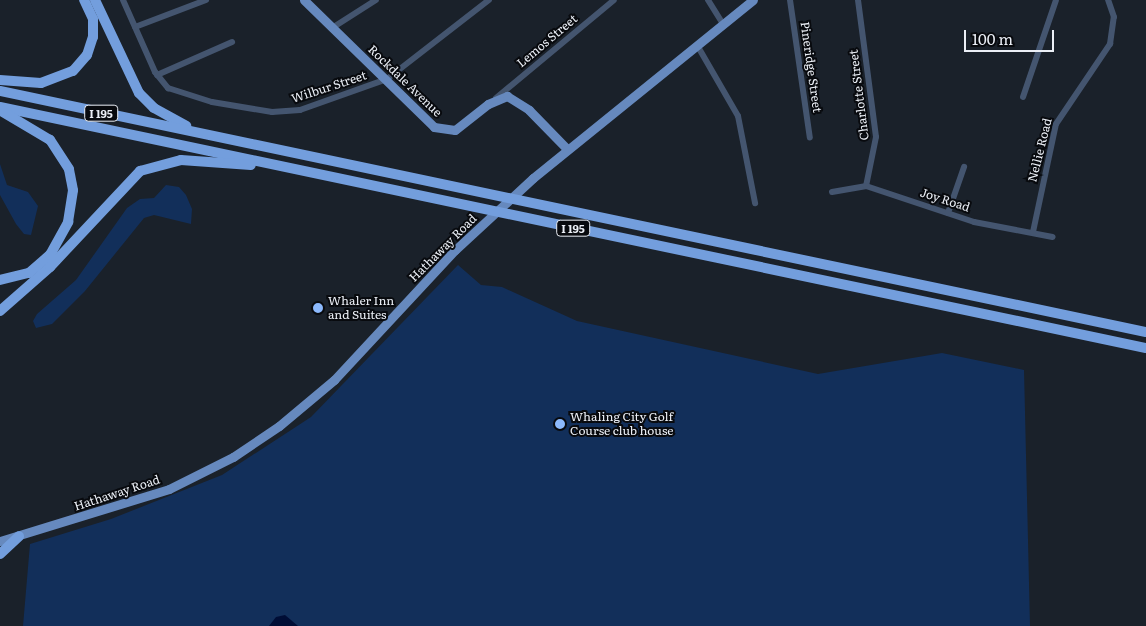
<!DOCTYPE html>
<html>
<head>
<meta charset="utf-8">
<style>
	body { margin:0 }
	#map { position:relative; width:1146px; height:626px; overflow:hidden; background:#1a212a; font-family:Literata,serif }
	div>[style] { position:absolute }
	.green>* { inset:0; background:#122f5a }
	.water>* { inset:0; background:#000d35 }
	.minor>* { height:6px; margin:-3px; padding:0 3px; transform-origin:3px; border-radius:3px; background:#44556f }
	.major>* { height:9px; margin:-4.5px; padding:0 4.5px; transform-origin:4.5px; border-radius:4.5px; background:#6689be }
	.highway>* { height:10px; margin:-5px; padding:0 5px; transform-origin:5px; border-radius:5px; background:#739edd }
	.dots>* { width:14px; height:14px; translate:-50% -50%; box-sizing:border-box; border:2px solid #080a0e; border-radius:50% }
	span { translate:-50% -50%; white-space:nowrap; text-align:center; line-height:1.15; -webkit-text-stroke:4px #080a0e; paint-order:stroke }
	.shield-label span { padding:1px 4px; background:#080a0e; border:1px solid; border-radius:4px; -webkit-text-stroke-width:0 }
	.shield-label { font-size:11px; color:#ecf0f7; font-weight:700 }
	.street-label { font-size:12px; color:#ecf0f7 }
	.poi-label { font-size:12px; color:#ecf0f7 }
	.left { translate:0 -50%; text-align:left }
	.scale { position:absolute; left:964px; top:30px; width:90px; height:22px; box-sizing:border-box; border:2px solid #ecf0f7; border-top:0; padding-left:6px; font-size:15px; line-height:18px; white-space:nowrap; color:#ecf0f7; -webkit-text-stroke:4px #080a0e; paint-order:stroke }
</style>
</head>
<body>
<div id="map">
	<div class="green">
		<div style="clip-path:polygon(0 164px,7px 185px,28px 192px,38px 206px,31px 235px,24px 234px,16px 224px,0 195px)"></div>
		<div style="clip-path:polygon(166px 185px,179px 187px,186px 195px,192px 209px,191px 224px,154px 215px,144px 218px,85px 291px,52px 324px,36px 328px,33px 321px,37px 314px,76px 280px,127px 208px,140px 199px,154px 198px)"></div>
		<div style="clip-path:polygon(458px 265px,481px 285px,502px 287px,577px 321px,818px 374px,942px 353px,1024px 370px,1030px 626px,23px 626px,30px 544px,111px 519px,222px 475px,311px 417px)"></div>
	</div>
	<div class="water">
		<div style="clip-path:polygon(285px 615px,298px 626px,269px 626px,276px 617px)"></div>
	</div>
	<div class="minor">
		<div style="left:123px;top:0;width:79px;rotate:66deg"></div>
		<div style="left:155px;top:72px;width:21px;rotate:51deg"></div>
		<div style="left:168px;top:88px;width:46px;rotate:17.7deg"></div>
		<div style="left:212px;top:102px;width:61px;rotate:9.5deg"></div>
		<div style="left:272px;top:112px;width:28px;rotate:-4deg"></div>
		<div style="left:300px;top:110px;width:92px;rotate:-19.6deg"></div>
		<div style="left:387px;top:79px;width:129px;rotate:-37.8deg"></div>
		<div style="left:708px;top:0;width:28px;rotate:58deg"></div>
		<div style="left:790px;top:0;width:139px;rotate:81.8deg"></div>
		<div style="left:858px;top:0;width:138px;rotate:82.5deg"></div>
		<div style="left:876px;top:137px;width:50px;rotate:101.5deg"></div>
		<div style="left:135px;top:27px;width:76px;rotate:-20.8deg"></div>
		<div style="left:332px;top:28px;width:52px;rotate:-32.5deg"></div>
		<div style="left:697px;top:45px;width:82px;rotate:60deg"></div>
		<div style="left:738px;top:116px;width:89px;rotate:78.9deg"></div>
		<div style="left:157px;top:75px;width:82px;rotate:-23.7deg"></div>
		<div style="left:1023px;top:97px;width:102px;rotate:-71.2deg"></div>
		<div style="left:496px;top:98px;width:153px;rotate:-39.7deg"></div>
		<div style="left:832px;top:192px;width:35px;rotate:-10deg"></div>
		<div style="left:866px;top:186px;width:114px;rotate:18.4deg"></div>
		<div style="left:974px;top:222px;width:80px;rotate:10.8deg"></div>
		<div style="left:948px;top:213px;width:49px;rotate:-70.8deg"></div>
		<div style="left:1033px;top:232px;width:110px;rotate:-78deg"></div>
		<div style="left:1056px;top:124px;width:97px;rotate:-56deg"></div>
		<div style="left:1110px;top:44px;width:27px;rotate:-82deg"></div>
		<div style="left:1114px;top:17px;width:18px;rotate:-109deg"></div>
	</div>
	<div class="major">
		<div style="left:304px;top:0;width:182px;rotate:44.3deg"></div>
		<div style="left:434px;top:127px;width:21px;rotate:8deg"></div>
		<div style="left:455px;top:130px;width:42px;rotate:-38.2deg"></div>
		<div style="left:488px;top:104px;width:21px;rotate:-23deg"></div>
		<div style="left:507px;top:96px;width:26px;rotate:32deg"></div>
		<div style="left:529px;top:110px;width:54px;rotate:45.7deg"></div>
		<div style="left:0;top:541px;width:177px;rotate:-17.1deg"></div>
		<div style="left:169px;top:489px;width:72px;rotate:-26.6deg"></div>
		<div style="left:233px;top:457px;width:55px;rotate:-34deg"></div>
		<div style="left:279px;top:426px;width:72px;rotate:-39.9deg"></div>
		<div style="left:334px;top:380px;width:178px;rotate:-47.1deg"></div>
		<div style="left:455px;top:250px;width:106px;rotate:-42.7deg"></div>
		<div style="left:533px;top:178px;width:283px;rotate:-39deg"></div>
	</div>
	<div class="highway">
		<div style="left:95px;top:0;width:103px;rotate:64.7deg"></div>
		<div style="left:139px;top:93px;width:21px;rotate:45deg"></div>
		<div style="left:154px;top:108px;width:37px;rotate:29deg"></div>
		<div style="left:0;top:80px;width:41px;rotate:4.2deg"></div>
		<div style="left:41px;top:83px;width:34px;rotate:-21deg"></div>
		<div style="left:73px;top:71px;width:21px;rotate:-49deg"></div>
		<div style="left:87px;top:55px;width:19px;rotate:-72deg"></div>
		<div style="left:93px;top:37px;width:18px;rotate:-90deg"></div>
		<div style="left:93px;top:19px;width:21px;rotate:-115deg"></div>
		<div style="left:0;top:91px;width:1171px;rotate:11.88deg"></div>
		<div style="left:0;top:107px;width:1171px;rotate:11.88deg"></div>
		<div style="left:0;top:280px;width:30px;rotate:-14deg"></div>
		<div style="left:29px;top:273px;width:28px;rotate:-41deg"></div>
		<div style="left:50px;top:255px;width:38px;rotate:-61deg"></div>
		<div style="left:68px;top:222px;width:32px;rotate:-81deg"></div>
		<div style="left:73px;top:190px;width:21px;rotate:-101deg"></div>
		<div style="left:69px;top:169px;width:35px;rotate:-123deg"></div>
		<div style="left:50px;top:140px;width:55px;rotate:-149.2deg"></div>
		<div style="left:0;top:311px;width:67px;rotate:-41.3deg"></div>
		<div style="left:50px;top:267px;width:132px;rotate:-46.8deg"></div>
		<div style="left:140px;top:171px;width:42px;rotate:-15deg"></div>
		<div style="left:181px;top:160px;width:70px;rotate:4.1deg"></div>
		<div style="left:0;top:554px;width:26px;rotate:-43deg"></div>
	</div>
	<div class="dots">
		<div style="left:318px;top:308px;background:#8cb9fc"></div>
		<div style="left:560px;top:424px;background:#8cb9fc"></div>
	</div>
	<div class="shield-label">
		<span style="left:101px;top:113px">I 195</span>
		<span style="left:573px;top:228px">I 195</span>
	</div>
	<div class="street-label">
		<span style="left:547px;top:41px;rotate:-40deg">Lemos Street</span>
		<span style="left:811px;top:67px;rotate:82deg">Pineridge Street</span>
		<span style="left:405px;top:81px;rotate:44deg">Rockdale Avenue</span>
		<span style="left:329px;top:87px;rotate:-18deg">Wilbur Street</span>
		<span style="left:859px;top:95px;rotate:-97deg">Charlotte Street</span>
		<span style="left:1040px;top:150px;rotate:-76deg">Nellie Road</span>
		<span style="left:945px;top:200px;rotate:18deg">Joy Road</span>
		<span style="left:443px;top:248px;rotate:-45deg">Hathaway Road</span>
		<span style="left:117px;top:493px;rotate:-18deg">Hathaway Road</span>
	</div>
	<div class="poi-label">
		<span class="left" style="left:328px;top:308px">Whaler Inn<br>and Suites</span>
		<span class="left" style="left:570px;top:424px">Whaling City Golf<br>Course club house</span>
	</div>
	<div class="scale">100 m</div>
</div>
</body>
</html>
